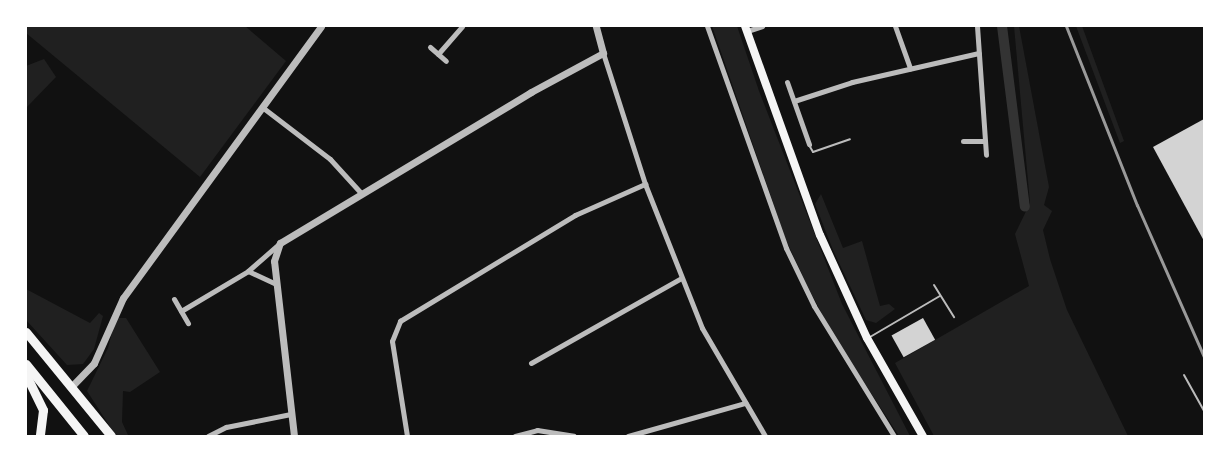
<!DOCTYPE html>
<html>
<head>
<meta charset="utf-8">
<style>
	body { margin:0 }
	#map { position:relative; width:1230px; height:462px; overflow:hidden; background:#111; font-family:Rubik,sans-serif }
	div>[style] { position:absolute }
	.green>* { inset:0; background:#202020 }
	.canal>* { height:10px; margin:-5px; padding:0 5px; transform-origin:5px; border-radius:5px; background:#333 }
	.building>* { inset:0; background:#d3d3d3; transform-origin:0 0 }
	.service>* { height:2px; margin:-1px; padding:0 1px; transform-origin:1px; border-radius:1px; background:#bcbcbc }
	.minor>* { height:5px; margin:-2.5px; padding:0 2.5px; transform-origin:2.5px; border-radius:2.5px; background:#bcbcbc }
	.tertiary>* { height:7px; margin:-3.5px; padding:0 3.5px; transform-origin:3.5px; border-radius:3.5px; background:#bcbcbc }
	.primary>* { height:8px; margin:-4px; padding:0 4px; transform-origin:4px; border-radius:4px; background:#f5f5f5 }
	.trunk>* { height:9px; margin:-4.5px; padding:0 4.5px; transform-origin:4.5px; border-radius:4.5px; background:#f5f5f5 }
	.rail>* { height:3px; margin:-1.5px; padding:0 1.5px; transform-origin:1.5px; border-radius:1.5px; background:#9a9a9a }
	span { translate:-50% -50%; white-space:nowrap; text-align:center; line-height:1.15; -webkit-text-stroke:5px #fff; paint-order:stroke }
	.frame { position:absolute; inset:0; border:27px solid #fff; pointer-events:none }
</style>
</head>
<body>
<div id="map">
	<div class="green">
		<div style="clip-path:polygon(26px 26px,245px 26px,286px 61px,200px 177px,26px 33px)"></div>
		<div style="clip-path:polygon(712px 26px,737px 26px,759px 91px,842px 304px,910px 436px,899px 436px,832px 333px,810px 291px,786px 240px)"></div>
		<div style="clip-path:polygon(1014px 26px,1019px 26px,1049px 187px,1044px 205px,1052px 211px,1043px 230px,1050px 259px,1067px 310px,1128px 436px,934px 436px,895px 363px,1029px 286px,1015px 234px,1030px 203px)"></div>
		<div style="clip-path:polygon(1076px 26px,1082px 26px,1124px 141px,1120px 143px)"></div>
		<div style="clip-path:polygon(44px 59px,56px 77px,26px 108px,26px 66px)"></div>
		<div style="clip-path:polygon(821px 194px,843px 248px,862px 241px,880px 306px,889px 304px,895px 309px,876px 323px,866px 320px,833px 250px,815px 204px)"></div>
		<div style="clip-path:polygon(26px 289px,90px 323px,99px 313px,103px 316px,94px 349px,83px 364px,67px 365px,26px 320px)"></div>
		<div style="clip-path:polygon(116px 318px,126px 318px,160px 372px,130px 392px,123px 391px,122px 422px,128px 435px,136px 436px,116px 436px,87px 391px,108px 348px)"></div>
	</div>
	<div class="canal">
		<div style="left:1002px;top:26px;width:182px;rotate:82.8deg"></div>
	</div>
	<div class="building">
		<div style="clip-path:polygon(1204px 119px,1204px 241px,1153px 147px)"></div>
		<div style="left:923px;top:318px;width:25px;height:36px;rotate:61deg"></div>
	</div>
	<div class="service">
		<div style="left:809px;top:145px;width:8px;rotate:60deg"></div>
		<div style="left:813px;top:152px;width:39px;rotate:-19deg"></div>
		<div style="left:934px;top:285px;width:38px;rotate:58deg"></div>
		<div style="left:870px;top:337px;width:81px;rotate:-30.4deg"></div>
		<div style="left:1184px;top:375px;width:41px;rotate:60.9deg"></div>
	</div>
	<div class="minor">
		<div style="left:707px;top:26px;width:236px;rotate:70.4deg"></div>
		<div style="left:786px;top:248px;width:64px;rotate:64.2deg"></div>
		<div style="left:814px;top:306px;width:153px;rotate:58.4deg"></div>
		<div style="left:895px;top:26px;width:45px;rotate:70.3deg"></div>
		<div style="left:977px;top:26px;width:129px;rotate:86deg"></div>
		<div style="left:747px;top:31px;width:16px;rotate:-18deg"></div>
		<div style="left:430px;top:47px;width:21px;rotate:41deg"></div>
		<div style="left:603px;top:53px;width:138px;rotate:72.2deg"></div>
		<div style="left:645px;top:184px;width:155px;rotate:68.4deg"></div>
		<div style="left:702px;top:328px;width:125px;rotate:59.7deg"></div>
		<div style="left:438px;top:54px;width:37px;rotate:-49deg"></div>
		<div style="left:787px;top:82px;width:66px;rotate:70.5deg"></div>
		<div style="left:794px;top:101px;width:61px;rotate:-18.1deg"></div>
		<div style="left:852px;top:82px;width:130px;rotate:-12.9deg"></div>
		<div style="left:262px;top:107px;width:86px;rotate:37.4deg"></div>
		<div style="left:330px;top:159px;width:47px;rotate:47.6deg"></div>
		<div style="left:963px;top:141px;width:21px"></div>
		<div style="left:248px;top:271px;width:31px;rotate:25deg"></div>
		<div style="left:174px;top:299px;width:28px;rotate:60deg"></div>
		<div style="left:181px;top:311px;width:78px;rotate:-30.8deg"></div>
		<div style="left:248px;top:271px;width:43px;rotate:-41.2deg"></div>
		<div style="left:531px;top:363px;width:172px;rotate:-29.5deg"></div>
		<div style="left:208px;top:436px;width:20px;rotate:-27deg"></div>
		<div style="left:226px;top:427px;width:66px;rotate:-11.3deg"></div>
		<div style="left:407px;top:436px;width:96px;rotate:-99deg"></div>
		<div style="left:392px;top:341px;width:22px;rotate:-68deg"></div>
		<div style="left:400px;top:321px;width:205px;rotate:-31.2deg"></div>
		<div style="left:575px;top:215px;width:77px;rotate:-23.9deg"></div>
		<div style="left:515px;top:436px;width:23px;rotate:-15deg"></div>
		<div style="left:537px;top:430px;width:37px;rotate:9deg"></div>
		<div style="left:628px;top:436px;width:122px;rotate:-15.8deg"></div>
	</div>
	<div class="tertiary">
		<div style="left:71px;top:387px;width:33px;rotate:-46deg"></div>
		<div style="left:94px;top:363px;width:71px;rotate:-66deg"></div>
		<div style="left:123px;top:298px;width:336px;rotate:-53.9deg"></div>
		<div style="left:294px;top:436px;width:176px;rotate:-96.5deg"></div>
		<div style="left:274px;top:261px;width:19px;rotate:-72deg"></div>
		<div style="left:280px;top:243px;width:293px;rotate:-31deg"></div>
		<div style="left:531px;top:92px;width:82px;rotate:-28.4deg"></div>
		<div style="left:603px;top:53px;width:28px;rotate:-105deg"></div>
	</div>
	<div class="primary">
		<div style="left:745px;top:26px;width:222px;rotate:70.3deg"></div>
		<div style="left:820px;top:235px;width:113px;rotate:65.5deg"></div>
		<div style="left:867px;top:338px;width:113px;rotate:60.3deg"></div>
	</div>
	<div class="trunk">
		<div style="left:26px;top:332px;width:134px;rotate:50.7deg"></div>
		<div style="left:26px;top:364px;width:92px;rotate:51.1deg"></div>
		<div style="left:26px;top:375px;width:39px;rotate:64deg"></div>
		<div style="left:43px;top:410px;width:26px;rotate:97deg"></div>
	</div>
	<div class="rail">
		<div style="left:1066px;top:26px;width:193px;rotate:68.4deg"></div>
		<div style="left:1137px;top:205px;width:166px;rotate:66.2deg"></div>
	</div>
	<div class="frame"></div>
</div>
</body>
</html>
